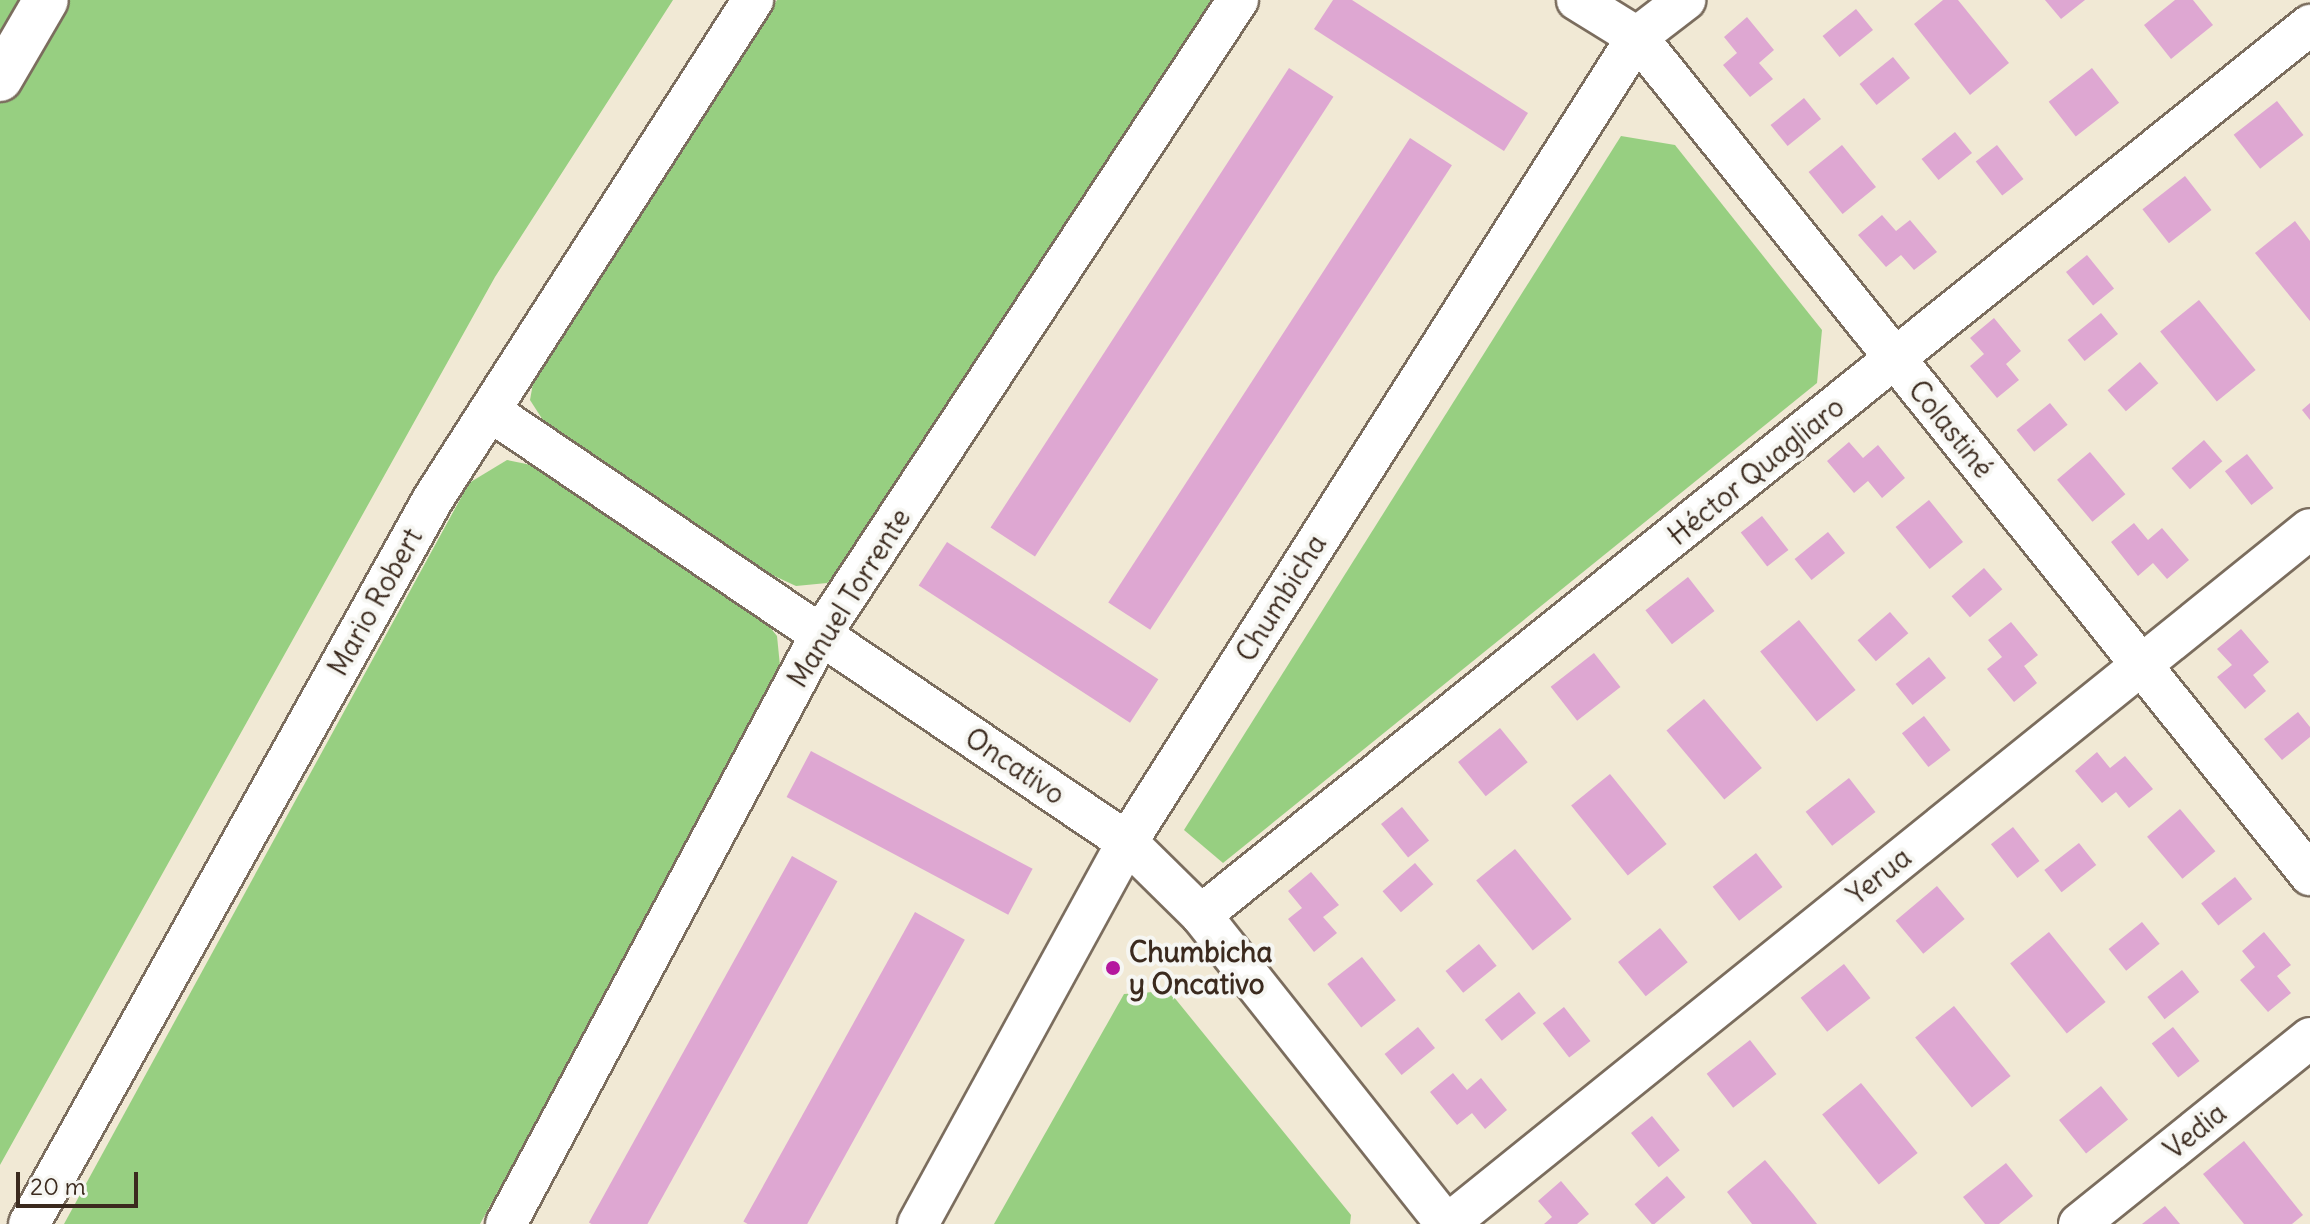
<!DOCTYPE html>
<html>
<head>
<meta charset="utf-8">
<style>
	body { margin:0 }
	#map { position:relative; width:2310px; height:1224px; overflow:hidden; background:#f1e9d5; font-family:Delius,sans-serif }
	div>[style] { position:absolute }
	.green>* { inset:0; background:#97cf81 }
	.building>* { inset:0; background:#dea7d2; transform-origin:0 0 }
	.roads { filter:drop-shadow(2px 0 #7b6d5e) drop-shadow(-2px 0 #7b6d5e) drop-shadow(0 2px #7b6d5e) drop-shadow(0 -2px #7b6d5e) }
	.street>* { height:40px; margin:-20px; padding:0 20px; transform-origin:20px; border-radius:20px; background:#fff }
	.highway>* { height:44px; margin:-22px; padding:0 22px; transform-origin:22px; border-radius:22px; background:#fff }
	.dots>* { width:22px; height:22px; translate:-50% -50%; box-sizing:border-box; border:4px solid #f6f6f2; border-radius:50% }
	span { translate:-50% -50%; white-space:nowrap; text-align:center; line-height:1.15; -webkit-text-stroke:8px #f6f6f2; paint-order:stroke }
	.street-label { font-size:28px; color:#3b2a1e }
	.poi-label { font-size:28px; color:#3b2a1e; font-weight:700 }
	.left { translate:0 -50%; text-align:left }
	.scale { position:absolute; left:16px; top:1172px; width:122px; height:36px; box-sizing:border-box; border:4px solid #3b2a1e; border-top:0; padding-left:10px; font-size:24px; line-height:28px; white-space:nowrap; color:#3b2a1e; -webkit-text-stroke:6px #f6f6f2; paint-order:stroke }
</style>
</head>
<body>
<div id="map">
	<div class="green">
		<div style="clip-path:polygon(0 0,673px 0,495px 277px,0 1165px)"></div>
		<div style="clip-path:polygon(777px 0,1216px 0,847px 568px,827px 583px,796px 586px,757px 568px,548px 428px,530px 400px,535px 372px)"></div>
		<div style="clip-path:polygon(1621px 136px,1675px 145px,1822px 330px,1817px 383px,1223px 863px,1184px 830px)"></div>
		<div style="clip-path:polygon(507px 460px,541px 467px,760px 615px,777px 636px,780px 666px,766px 702px,480px 1224px,64px 1224px,469px 483px)"></div>
		<div style="clip-path:polygon(1169px 991px,1351px 1215px,1350px 1224px,994px 1224px,1124px 994px)"></div>
	</div>
	<div class="building">
		<div style="clip-path:polygon(1333px 0,1352px 0,1528px 113px,1504px 151px,1314px 29px)"></div>
		<div style="clip-path:polygon(1943px 0,1958px 0,2009px 63px,1970px 95px,1914px 24px)"></div>
		<div style="clip-path:polygon(2045px 0,2085px 0,2061px 19px)"></div>
		<div style="clip-path:polygon(2175px 0,2193px 0,2213px 25px,2171px 59px,2144px 25px)"></div>
		<div style="left:1856px;top:9px;width:27px;height:43px;rotate:51deg"></div>
		<div style="clip-path:polygon(1747px 17px,1774px 50px,1759px 63px,1773px 79px,1750px 97px,1723px 65px,1737px 53px,1724px 37px)"></div>
		<div style="left:1893px;top:57px;width:27px;height:43px;rotate:51deg"></div>
		<div style="left:1289px;top:68px;width:53px;height:548px;rotate:33deg"></div>
		<div style="left:2092px;top:68px;width:44px;height:55px;rotate:52deg"></div>
		<div style="left:1804px;top:98px;width:27px;height:43px;rotate:51deg"></div>
		<div style="left:2277px;top:101px;width:43px;height:55px;rotate:52deg"></div>
		<div style="left:1955px;top:132px;width:27px;height:43px;rotate:51deg"></div>
		<div style="left:1410px;top:138px;width:50px;height:554px;rotate:33deg"></div>
		<div style="left:1842px;top:145px;width:54px;height:43px;rotate:51deg"></div>
		<div style="left:1997px;top:145px;width:43px;height:27px;rotate:52deg"></div>
		<div style="left:2185px;top:176px;width:43px;height:54px;rotate:52deg"></div>
		<div style="clip-path:polygon(1882px 215px,1896px 231px,1910px 220px,1937px 252px,1914px 270px,1901px 255px,1886px 267px,1858px 235px)"></div>
		<div style="clip-path:polygon(2295px 221px,2310px 241px,2310px 321px,2255px 253px)"></div>
		<div style="left:2087px;top:255px;width:43px;height:27px;rotate:51deg"></div>
		<div style="left:2199px;top:300px;width:90px;height:50px;rotate:51deg"></div>
		<div style="left:2101px;top:313px;width:27px;height:43px;rotate:51deg"></div>
		<div style="clip-path:polygon(1994px 318px,2021px 351px,2006px 364px,2019px 380px,1997px 398px,1970px 366px,1984px 354px,1970px 338px)"></div>
		<div style="left:2140px;top:362px;width:28px;height:43px;rotate:49deg"></div>
		<div style="left:2050px;top:403px;width:28px;height:43px;rotate:51deg"></div>
		<div style="clip-path:polygon(2310px 403px,2310px 420px,2302px 410px)"></div>
		<div style="left:2204px;top:440px;width:28px;height:43px;rotate:49deg"></div>
		<div style="clip-path:polygon(1849px 442px,1863px 458px,1878px 445px,1905px 478px,1882px 498px,1868px 481px,1854px 493px,1827px 461px)"></div>
		<div style="left:2090px;top:452px;width:55px;height:43px;rotate:50deg"></div>
		<div style="left:2247px;top:454px;width:43px;height:28px;rotate:52deg"></div>
		<div style="left:1929px;top:500px;width:54px;height:43px;rotate:51deg"></div>
		<div style="left:1762px;top:516px;width:43px;height:27px;rotate:52deg"></div>
		<div style="clip-path:polygon(2134px 523px,2148px 540px,2162px 528px,2189px 560px,2167px 579px,2153px 563px,2138px 576px,2111px 542px)"></div>
		<div style="left:1828px;top:532px;width:27px;height:43px;rotate:51deg"></div>
		<div style="left:947px;top:542px;width:252px;height:52px;rotate:33deg"></div>
		<div style="left:1984px;top:568px;width:28px;height:43px;rotate:49deg"></div>
		<div style="left:1688px;top:577px;width:43px;height:54px;rotate:52deg"></div>
		<div style="left:1890px;top:612px;width:28px;height:43px;rotate:49deg"></div>
		<div style="left:1799px;top:620px;width:90px;height:50px;rotate:51deg"></div>
		<div style="clip-path:polygon(2011px 622px,2038px 655px,2024px 666px,2037px 683px,2014px 702px,1987px 669px,2002px 657px,1988px 640px)"></div>
		<div style="clip-path:polygon(2241px 629px,2269px 662px,2253px 675px,2266px 691px,2245px 709px,2217px 677px,2232px 665px,2217px 649px)"></div>
		<div style="left:1594px;top:653px;width:43px;height:55px;rotate:52deg"></div>
		<div style="left:1929px;top:657px;width:27px;height:43px;rotate:51deg"></div>
		<div style="left:1704px;top:699px;width:90px;height:49px;rotate:50deg"></div>
		<div style="clip-path:polygon(2298px 712px,2310px 727px,2310px 737px,2282px 760px,2264px 739px)"></div>
		<div style="left:1924px;top:716px;width:43px;height:28px;rotate:52deg"></div>
		<div style="left:1500px;top:728px;width:44px;height:54px;rotate:51deg"></div>
		<div style="left:811px;top:751px;width:251px;height:52px;rotate:28deg"></div>
		<div style="clip-path:polygon(2097px 752px,2110px 768px,2125px 756px,2153px 789px,2129px 808px,2116px 792px,2102px 803px,2075px 771px)"></div>
		<div style="left:1610px;top:774px;width:90px;height:50px;rotate:51deg"></div>
		<div style="left:1849px;top:778px;width:43px;height:55px;rotate:52deg"></div>
		<div style="left:1402px;top:807px;width:43px;height:27px;rotate:51deg"></div>
		<div style="left:2180px;top:809px;width:55px;height:43px;rotate:50deg"></div>
		<div style="left:2013px;top:827px;width:43px;height:28px;rotate:52deg"></div>
		<div style="left:2079px;top:843px;width:28px;height:44px;rotate:52deg"></div>
		<div style="left:1515px;top:849px;width:90px;height:50px;rotate:51deg"></div>
		<div style="left:1756px;top:853px;width:43px;height:55px;rotate:52deg"></div>
		<div style="left:792px;top:856px;width:52px;height:419px;rotate:29deg"></div>
		<div style="left:1415px;top:863px;width:28px;height:43px;rotate:49deg"></div>
		<div style="clip-path:polygon(1311px 872px,1339px 905px,1323px 917px,1337px 933px,1314px 952px,1288px 919px,1302px 908px,1288px 891px)"></div>
		<div style="left:2235px;top:877px;width:28px;height:43px;rotate:52deg"></div>
		<div style="left:1937px;top:886px;width:43px;height:54px;rotate:50deg"></div>
		<div style="left:915px;top:912px;width:57px;height:354px;rotate:29deg"></div>
		<div style="left:2142px;top:922px;width:28px;height:43px;rotate:51deg"></div>
		<div style="left:1660px;top:928px;width:44px;height:54px;rotate:51deg"></div>
		<div style="left:2049px;top:932px;width:90px;height:50px;rotate:51deg"></div>
		<div style="clip-path:polygon(2264px 932px,2291px 965px,2277px 976px,2291px 993px,2268px 1012px,2240px 980px,2255px 967px,2242px 951px)"></div>
		<div style="left:1479px;top:944px;width:28px;height:43px;rotate:51deg"></div>
		<div style="left:1362px;top:957px;width:55px;height:44px;rotate:52deg"></div>
		<div style="left:1844px;top:964px;width:43px;height:55px;rotate:52deg"></div>
		<div style="left:2182px;top:970px;width:28px;height:44px;rotate:52deg"></div>
		<div style="left:1519px;top:992px;width:27px;height:44px;rotate:51deg"></div>
		<div style="left:1954px;top:1006px;width:90px;height:50px;rotate:51deg"></div>
		<div style="left:1564px;top:1007px;width:43px;height:27px;rotate:52deg"></div>
		<div style="left:1418px;top:1027px;width:27px;height:43px;rotate:51deg"></div>
		<div style="left:2173px;top:1027px;width:43px;height:27px;rotate:52deg"></div>
		<div style="left:1750px;top:1040px;width:43px;height:55px;rotate:52deg"></div>
		<div style="clip-path:polygon(1453px 1073px,1467px 1090px,1481px 1078px,1507px 1110px,1485px 1129px,1472px 1113px,1457px 1125px,1430px 1092px)"></div>
		<div style="left:1861px;top:1083px;width:90px;height:50px;rotate:51deg"></div>
		<div style="left:2101px;top:1086px;width:43px;height:54px;rotate:51deg"></div>
		<div style="left:1652px;top:1116px;width:44px;height:27px;rotate:51deg"></div>
		<div style="clip-path:polygon(2244px 1141px,2303px 1215px,2292px 1224px,2244px 1224px,2203px 1174px)"></div>
		<div style="clip-path:polygon(1765px 1160px,1794px 1195px,1817px 1224px,1752px 1224px,1727px 1192px)"></div>
		<div style="clip-path:polygon(2006px 1163px,2033px 1196px,1999px 1224px,1985px 1224px,1963px 1197px)"></div>
		<div style="left:1667px;top:1176px;width:28px;height:43px;rotate:49deg"></div>
		<div style="clip-path:polygon(1561px 1181px,1589px 1214px,1577px 1224px,1544px 1224px,1552px 1217px,1538px 1201px)"></div>
		<div style="clip-path:polygon(2165px 1206px,2180px 1224px,2142px 1224px)"></div>
	</div>
	<div class="roads">
		<div class="street">
			<div style="left:1577px;top:0;width:70px;rotate:31.7deg"></div>
			<div style="left:1637px;top:37px;width:1075px;rotate:51.23deg"></div>
			<div style="left:490px;top:411px;width:769px;rotate:34.08deg"></div>
			<div style="left:1127px;top:842px;width:104px;rotate:44.6deg"></div>
			<div style="left:1201px;top:915px;width:394px;rotate:51.6deg"></div>
			<div style="left:1201px;top:915px;width:1422px;rotate:-38.75deg"></div>
			<div style="left:29px;top:1224px;width:830px;rotate:-60.87deg"></div>
			<div style="left:433px;top:499px;width:593px;rotate:-57.33deg"></div>
			<div style="left:506px;top:1224px;width:667px;rotate:-61.9deg"></div>
			<div style="left:820px;top:636px;width:761px;rotate:-56.69deg"></div>
			<div style="left:918px;top:1224px;width:435px;rotate:-61.3deg"></div>
			<div style="left:1127px;top:842px;width:953px;rotate:-57.64deg"></div>
			<div style="left:1637px;top:37px;width:61px;rotate:-37.6deg"></div>
			<div style="left:1448px;top:1224px;width:1107px;rotate:-38.88deg"></div>
			<div style="left:2079px;top:1224px;width:297px;rotate:-38.8deg"></div>
		</div>
		<div class="highway">
			<div style="left:0;top:79px;width:91px;rotate:-59.8deg"></div>
		</div>
	</div>
	<div class="dots">
		<div style="left:1113px;top:968px;background:#b5179e"></div>
	</div>
	<div class="street-label">
		<span style="left:1951px;top:429px;rotate:51deg">Colastiné</span>
		<span style="left:1756px;top:471px;rotate:-39deg">Héctor Quagliaro</span>
		<span style="left:849px;top:598px;rotate:-58deg">Manuel Torrente</span>
		<span style="left:1281px;top:598px;rotate:-58deg">Chumbicha</span>
		<span style="left:375px;top:602px;rotate:-61deg">Mario Robert</span>
		<span style="left:1015px;top:766px;rotate:34deg">Oncativo</span>
		<span style="left:1879px;top:876px;rotate:-39deg">Yerua</span>
		<span style="left:2195px;top:1131px;rotate:-39deg">Vedia</span>
	</div>
	<div class="poi-label">
		<span class="left" style="left:1129px;top:968px">Chumbicha<br>y Oncativo</span>
	</div>
	<div class="scale">20 m</div>
</div>
</body>
</html>
